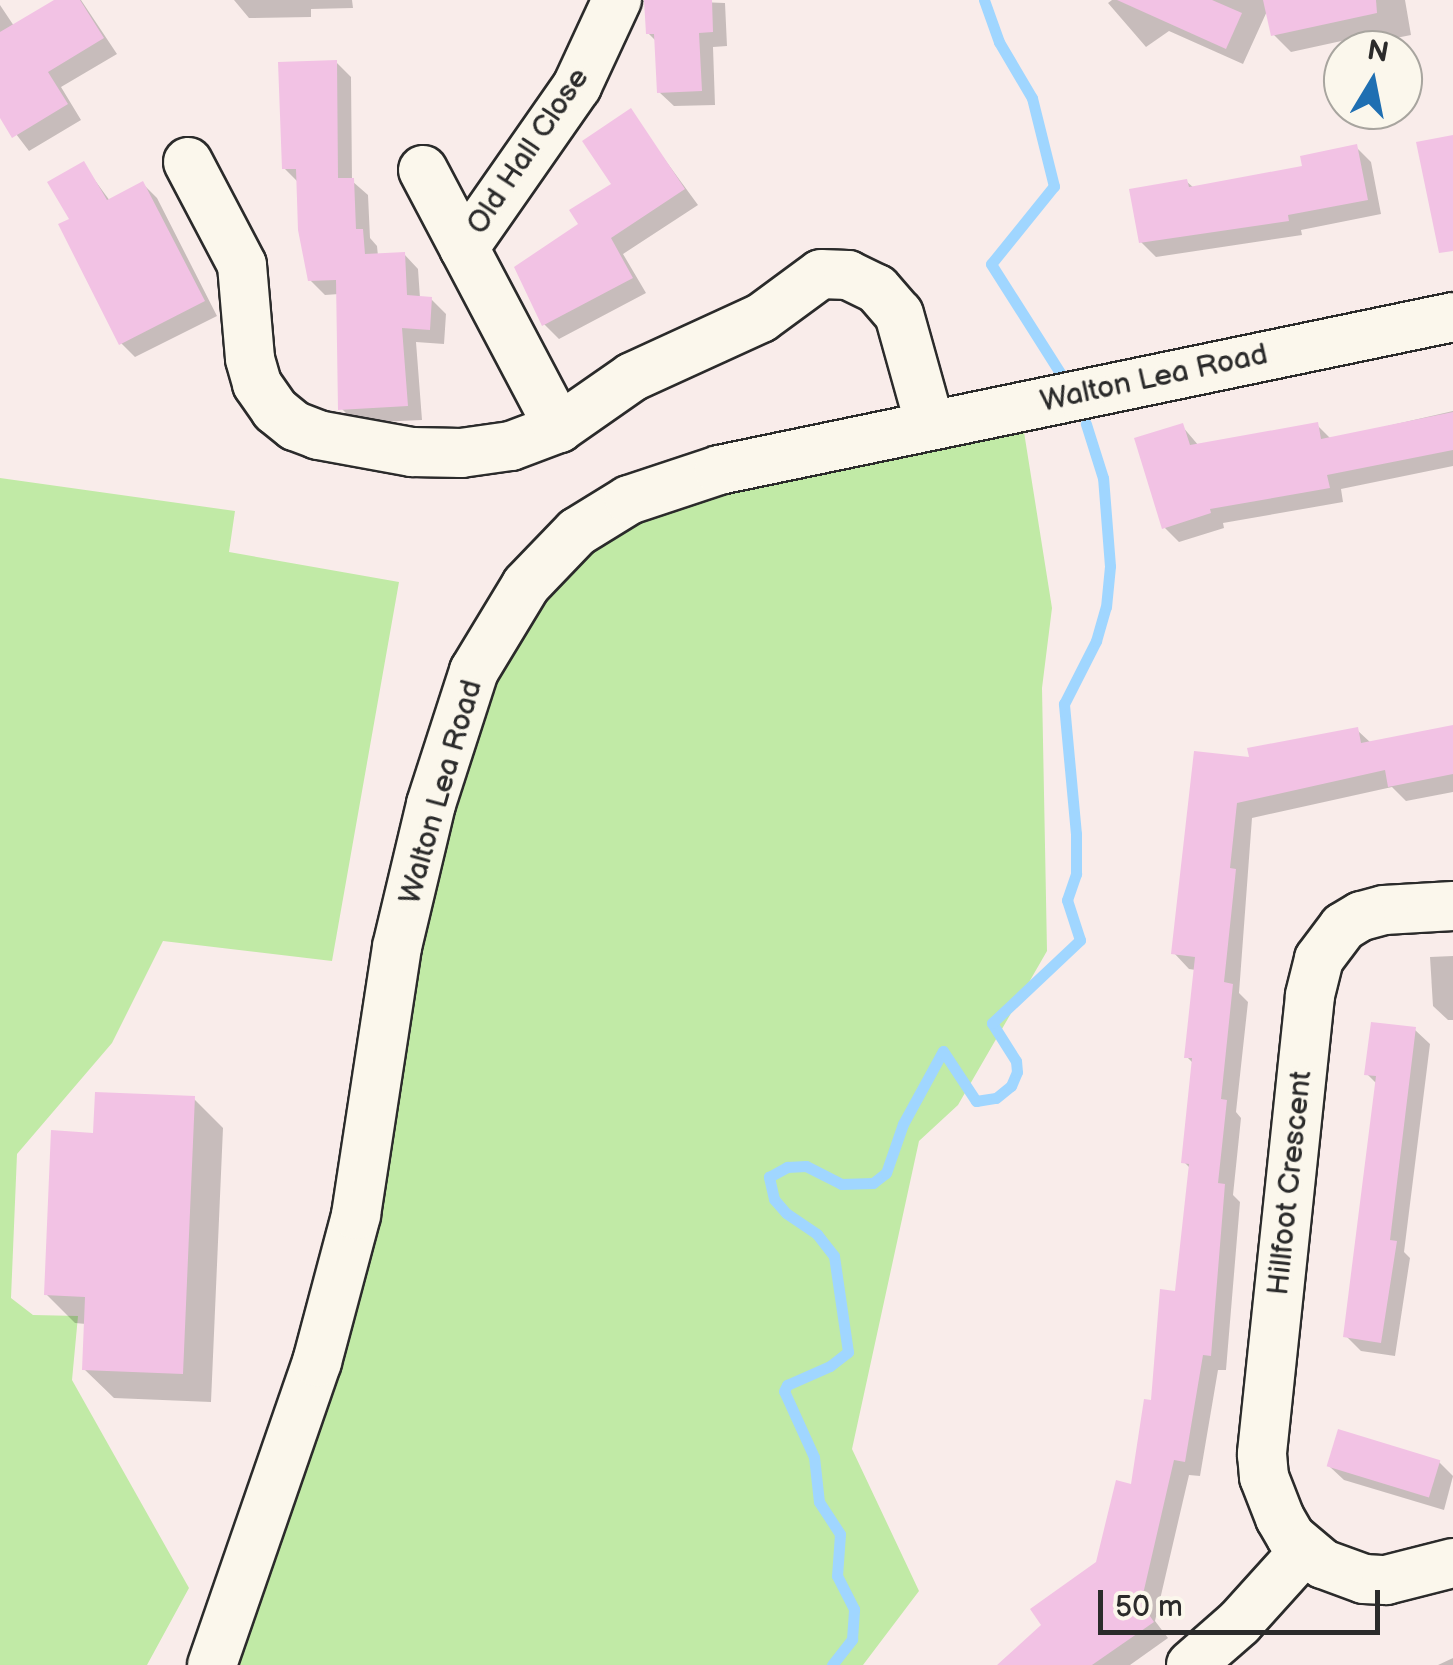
<!DOCTYPE html>
<html>
<head>
<meta charset="utf-8">
<style>
	body { margin:0 }
	#map { position:relative; width:1453px; height:1665px; overflow:hidden; background:#f9ecea; font-family:"Balsamiq Sans",sans-serif }
	div>[style] { position:absolute }
	.green>* { inset:0; background:#c1eaa6 }
	.shadow>* { inset:0; background:#0003 }
	.stream>* { height:11px; margin:-5.5px; padding:0 5.5px; transform-origin:5.5px; border-radius:5.5px; background:#a0d6ff }
	.building>* { inset:0; background:#f2c2e4; transform-origin:0 0 }
	.roads { filter:drop-shadow(2px 0 #2b2b2b) drop-shadow(-2px 0 #2b2b2b) drop-shadow(0 2px #2b2b2b) drop-shadow(0 -2px #2b2b2b) }
	.minor>* { height:48px; margin:-24px; padding:0 24px; transform-origin:24px; border-radius:24px; background:#fbf7ec }
	span { translate:-50% -50%; white-space:nowrap; text-align:center; line-height:1.15; -webkit-text-stroke:8px #fbf7ec; paint-order:stroke }
	.street-label { font-size:30px; color:#2b2b2b }
	.north { position:absolute; left:1323px; top:30px; width:100px; height:100px; box-sizing:border-box; background:#fbf7ec; border:2px solid #a8a59f; border-radius:50%; rotate:10deg; font-size:28px; font-weight:700; line-height:40px; text-align:center; color:#2b2b2b }
	.north::after { content:''; display:block; margin:auto; width:35px; height:45px; background:#1f6fb2; clip-path:polygon(50% 0,100% 100%,50% 72%,0 100%) }
	.scale { position:absolute; left:1098px; top:1590px; width:282px; height:45px; box-sizing:border-box; border:5px solid #2b2b2b; border-top:0; padding-left:12px; font-size:30px; line-height:35px; white-space:nowrap; color:#2b2b2b; -webkit-text-stroke:8px #fbf7ec; paint-order:stroke }
</style>
</head>
<body>
<div id="map">
	<div class="green">
		<div style="clip-path:polygon(1015px 407px,1024px 432px,1052px 608px,1042px 688px,1047px 951px,958px 1105px,919px 1141px,852px 1449px,919px 1591px,863px 1665px,212px 1665px,317px 1362px,474px 671px,577px 532px)"></div>
		<div style="clip-path:polygon(0 478px,235px 511px,229px 552px,399px 582px,332px 961px,163px 941px,112px 1043px,17px 1154px,11px 1298px,33px 1315px,78px 1316px,72px 1380px,189px 1588px,147px 1665px,0 1665px)"></div>
	</div>
	<div class="shadow">
		<div style="clip-path:polygon(58px 0,81px 0,117px 54px,61px 87px,81px 120px,29px 151px,0 113px,0 5px,14px 26px)"></div>
		<div style="clip-path:polygon(234px 0,352px 0,353px 8px,311px 9px,311px 17px,249px 18px)"></div>
		<div style="clip-path:polygon(647px 0,725px 3px,727px 46px,713px 47px,715px 105px,674px 106px,659px 92px,657px 42px,648px 33px)"></div>
		<div style="clip-path:polygon(1112px 0,1405px 0,1411px 35px,1376px 42px,1369px 35px,1291px 52px,1274px 35px,1268px 9px,1243px 64px,1169px 31px,1146px 47px,1108px 3px)"></div>
		<div style="clip-path:polygon(336px 62px,351px 77px,352px 181px,368px 195px,370px 238px,377px 246px,378px 256px,404px 254px,418px 269px,420px 298px,431px 299px,446px 314px,444px 344px,416px 342px,422px 420px,356px 423px,341px 408px,339px 294px,325px 295px,310px 280px,299px 183px,284px 168px)"></div>
		<div style="clip-path:polygon(630px 112px,698px 205px,623px 254px,646px 293px,559px 339px,544px 324px,581px 225px,614px 184px)"></div>
		<div style="clip-path:polygon(1356px 147px,1371px 162px,1381px 214px,1301px 230px,1302px 235px,1156px 257px,1141px 242px,1186px 181px,1194px 188px,1305px 168px)"></div>
		<div style="clip-path:polygon(83px 164px,110px 201px,143px 184px,157px 198px,217px 316px,135px 357px,121px 343px,72px 220px)"></div>
		<div style="clip-path:polygon(1453px 411px,1453px 466px,1341px 489px,1343px 502px,1223px 523px,1224px 528px,1179px 542px,1164px 527px,1182px 426px,1199px 446px,1317px 425px,1331px 439px)"></div>
		<div style="clip-path:polygon(1453px 727px,1453px 792px,1406px 801px,1392px 787px,1252px 818px,1239px 993px,1248px 1002px,1236px 1112px,1241px 1118px,1233px 1195px,1240px 1202px,1226px 1370px,1218px 1370px,1200px 1476px,1189px 1475px,1155px 1621px,1168px 1638px,1130px 1665px,1000px 1665px,1044px 1625px,1099px 1564px,1133px 1487px,1178px 1293px,1191px 1169px,1184px 1162px,1194px 1064px,1187px 1057px,1196px 970px,1189px 969px,1174px 953px,1252px 760px,1357px 730px,1371px 743px)"></div>
		<div style="clip-path:polygon(1453px 956px,1453px 1020px,1448px 1020px,1433px 1006px,1430px 957px)"></div>
		<div style="clip-path:polygon(1415px 1030px,1430px 1044px,1404px 1252px,1410px 1258px,1395px 1356px,1361px 1351px,1346px 1336px,1377px 1084px,1367px 1074px)"></div>
		<div style="clip-path:polygon(194px 1099px,223px 1128px,211px 1402px,114px 1398px,84px 1369px,86px 1324px,75px 1323px,46px 1294px,96px 1135px)"></div>
		<div style="clip-path:polygon(1439px 1462px,1453px 1476px,1444px 1510px,1344px 1480px,1329px 1466px)"></div>
		<div style="clip-path:polygon(1453px 1658px,1453px 1665px,1438px 1665px)"></div>
	</div>
	<div class="stream">
		<div style="left:984px;top:0;width:45px;rotate:70.3deg"></div>
		<div style="left:999px;top:42px;width:65px;rotate:59.5deg"></div>
		<div style="left:1032px;top:98px;width:91px;rotate:76deg"></div>
		<div style="left:1054px;top:186px;width:100px;rotate:128.9deg"></div>
		<div style="left:991px;top:264px;width:133px;rotate:57.6deg"></div>
		<div style="left:832px;top:1665px;width:33px;rotate:-52deg"></div>
		<div style="left:852px;top:1639px;width:30px;rotate:-86deg"></div>
		<div style="left:854px;top:1609px;width:37px;rotate:-117deg"></div>
		<div style="left:837px;top:1576px;width:42px;rotate:-85.9deg"></div>
		<div style="left:840px;top:1534px;width:38px;rotate:-123deg"></div>
		<div style="left:819px;top:1502px;width:45px;rotate:-96.3deg"></div>
		<div style="left:814px;top:1457px;width:72px;rotate:-114.4deg"></div>
		<div style="left:784px;top:1391px;width:7px;rotate:-63deg"></div>
		<div style="left:787px;top:1385px;width:47px;rotate:-23.8deg"></div>
		<div style="left:830px;top:1366px;width:23px;rotate:-38deg"></div>
		<div style="left:848px;top:1352px;width:97px;rotate:-98.3deg"></div>
		<div style="left:834px;top:1256px;width:28px;rotate:-128deg"></div>
		<div style="left:817px;top:1234px;width:37px;rotate:-146deg"></div>
		<div style="left:786px;top:1213px;width:18px;rotate:-131deg"></div>
		<div style="left:774px;top:1199px;width:23px;rotate:-103deg"></div>
		<div style="left:769px;top:1177px;width:21px;rotate:-29deg"></div>
		<div style="left:787px;top:1167px;width:19px;rotate:-3deg"></div>
		<div style="left:806px;top:1166px;width:39px;rotate:27deg"></div>
		<div style="left:841px;top:1184px;width:32px;rotate:-2deg"></div>
		<div style="left:873px;top:1183px;width:16px;rotate:-38deg"></div>
		<div style="left:886px;top:1173px;width:52px;rotate:-70.9deg"></div>
		<div style="left:903px;top:1124px;width:83px;rotate:-61.3deg"></div>
		<div style="left:943px;top:1051px;width:60px;rotate:56.6deg"></div>
		<div style="left:976px;top:1101px;width:20px;rotate:-9deg"></div>
		<div style="left:996px;top:1098px;width:19px;rotate:-39deg"></div>
		<div style="left:1011px;top:1086px;width:15px;rotate:-67deg"></div>
		<div style="left:1017px;top:1072px;width:11px;rotate:-95deg"></div>
		<div style="left:1016px;top:1061px;width:45px;rotate:-122.3deg"></div>
		<div style="left:992px;top:1023px;width:121px;rotate:-43.3deg"></div>
		<div style="left:1080px;top:940px;width:42px;rotate:-108deg"></div>
		<div style="left:1067px;top:900px;width:28px;rotate:-71deg"></div>
		<div style="left:1076px;top:874px;width:40px;rotate:-90deg"></div>
		<div style="left:1076px;top:834px;width:131px;rotate:-95.3deg"></div>
		<div style="left:1064px;top:704px;width:71px;rotate:-63.1deg"></div>
		<div style="left:1096px;top:641px;width:35px;rotate:-74deg"></div>
		<div style="left:1106px;top:607px;width:41px;rotate:-84.4deg"></div>
		<div style="left:1110px;top:566px;width:88px;rotate:-94.5deg"></div>
		<div style="left:1103px;top:478px;width:57px;rotate:-107.5deg"></div>
	</div>
	<div class="building">
		<div style="clip-path:polygon(54px 0,80px 0,104px 38px,48px 72px,68px 104px,12px 138px,0 118px,0 32px)"></div>
		<div style="clip-path:polygon(644px 0,712px 0,713px 32px,699px 33px,702px 91px,657px 93px,654px 34px,646px 34px)"></div>
		<div style="clip-path:polygon(1117px 0,1212px 0,1242px 13px,1226px 49px)"></div>
		<div style="clip-path:polygon(1263px 0,1376px 0,1377px 13px,1271px 36px)"></div>
		<div style="clip-path:polygon(337px 60px,338px 178px,354px 178px,356px 229px,363px 229px,365px 254px,405px 252px,407px 295px,432px 297px,430px 330px,402px 328px,408px 406px,338px 410px,336px 280px,308px 281px,298px 230px,296px 169px,282px 169px,278px 62px)"></div>
		<div style="clip-path:polygon(631px 108px,685px 189px,611px 238px,633px 278px,542px 326px,514px 267px,578px 224px,569px 210px,611px 184px,582px 141px)"></div>
		<div style="clip-path:polygon(1453px 135px,1453px 251px,1439px 253px,1416px 142px)"></div>
		<div style="clip-path:polygon(1357px 144px,1368px 200px,1288px 215px,1289px 221px,1139px 243px,1129px 189px,1187px 179px,1189px 187px,1302px 166px,1300px 156px)"></div>
		<div style="clip-path:polygon(84px 161px,107px 200px,143px 181px,205px 301px,119px 345px,58px 224px,69px 219px,47px 182px)"></div>
		<div style="clip-path:polygon(1453px 412px,1453px 450px,1327px 475px,1330px 488px,1210px 509px,1211px 513px,1162px 529px,1134px 438px,1183px 423px,1190px 445px,1318px 422px,1321px 439px)"></div>
		<div style="clip-path:polygon(1453px 725px,1453px 774px,1388px 787px,1385px 770px,1237px 803px,1230px 868px,1236px 869px,1224px 982px,1233px 984px,1221px 1099px,1227px 1100px,1218px 1183px,1225px 1184px,1211px 1356px,1203px 1355px,1185px 1462px,1174px 1460px,1141px 1603px,1154px 1622px,1092px 1665px,997px 1665px,1041px 1625px,1030px 1609px,1096px 1562px,1116px 1480px,1131px 1484px,1144px 1399px,1151px 1400px,1160px 1289px,1175px 1291px,1189px 1164px,1181px 1163px,1192px 1058px,1184px 1058px,1195px 957px,1171px 954px,1194px 751px,1249px 757px,1247px 748px,1358px 727px,1361px 743px)"></div>
		<div style="clip-path:polygon(1371px 1022px,1416px 1027px,1390px 1240px,1397px 1241px,1381px 1343px,1343px 1337px,1376px 1076px,1364px 1075px)"></div>
		<div style="clip-path:polygon(95px 1092px,195px 1096px,183px 1374px,82px 1370px,85px 1297px,44px 1295px,51px 1130px,93px 1133px)"></div>
		<div style="left:1338px;top:1429px;width:107px;height:39px;rotate:17deg"></div>
	</div>
	<div class="roads">
		<div class="minor">
			<div style="left:188px;top:162px;width:116px;rotate:62.3deg"></div>
			<div style="left:242px;top:265px;width:94px;rotate:85.1deg"></div>
			<div style="left:250px;top:359px;width:26px;rotate:74deg"></div>
			<div style="left:257px;top:384px;width:32px;rotate:55deg"></div>
			<div style="left:275px;top:410px;width:26px;rotate:39deg"></div>
			<div style="left:295px;top:426px;width:25px;rotate:21deg"></div>
			<div style="left:318px;top:435px;width:96px;rotate:10.3deg"></div>
			<div style="left:412px;top:452px;width:49px;rotate:1.2deg"></div>
			<div style="left:461px;top:453px;width:50px;rotate:-8deg"></div>
			<div style="left:511px;top:446px;width:51px;rotate:-20.6deg"></div>
			<div style="left:559px;top:428px;width:89px;rotate:-34.9deg"></div>
			<div style="left:632px;top:377px;width:142px;rotate:-24.6deg"></div>
			<div style="left:761px;top:318px;width:74px;rotate:-36.3deg"></div>
			<div style="left:821px;top:274px;width:27px;rotate:2deg"></div>
			<div style="left:848px;top:275px;width:32px;rotate:26deg"></div>
			<div style="left:877px;top:289px;width:33px;rotate:49deg"></div>
			<div style="left:899px;top:314px;width:115px;rotate:74.4deg"></div>
			<div style="left:423px;top:170px;width:292px;rotate:62.2deg"></div>
			<div style="left:464px;top:248px;width:198px;rotate:-55.1deg"></div>
			<div style="left:577px;top:86px;width:95px;rotate:-65.1deg"></div>
			<div style="left:1453px;top:906px;width:69px;rotate:176.7deg"></div>
			<div style="left:1384px;top:910px;width:24px;rotate:165deg"></div>
			<div style="left:1361px;top:916px;width:21px;rotate:149deg"></div>
			<div style="left:1343px;top:927px;width:40px;rotate:127deg"></div>
			<div style="left:1319px;top:959px;width:38px;rotate:104deg"></div>
			<div style="left:1310px;top:996px;width:461px;rotate:96deg"></div>
			<div style="left:1262px;top:1454px;width:23px;rotate:85deg"></div>
			<div style="left:1264px;top:1477px;width:44px;rotate:68.7deg"></div>
			<div style="left:1280px;top:1518px;width:22px;rotate:60deg"></div>
			<div style="left:1291px;top:1537px;width:42px;rotate:40.2deg"></div>
			<div style="left:1323px;top:1564px;width:44px;rotate:20.1deg"></div>
			<div style="left:1364px;top:1579px;width:22px;rotate:3deg"></div>
			<div style="left:1386px;top:1580px;width:69px;rotate:-14.2deg"></div>
			<div style="left:212px;top:1665px;width:321px;rotate:-70.9deg"></div>
			<div style="left:317px;top:1362px;width:152px;rotate:-75.1deg"></div>
			<div style="left:356px;top:1215px;width:271px;rotate:-81.3deg"></div>
			<div style="left:397px;top:947px;width:147px;rotate:-76.6deg"></div>
			<div style="left:431px;top:804px;width:140px;rotate:-72.1deg"></div>
			<div style="left:474px;top:671px;width:100px;rotate:-58.8deg"></div>
			<div style="left:526px;top:585px;width:74px;rotate:-46.1deg"></div>
			<div style="left:577px;top:532px;width:61px;rotate:-31.6deg"></div>
			<div style="left:629px;top:500px;width:95px;rotate:-18.4deg"></div>
			<div style="left:719px;top:470px;width:750px;rotate:-11.77deg"></div>
			<div style="left:1191px;top:1665px;width:64px;rotate:-41.2deg"></div>
			<div style="left:1239px;top:1623px;width:97px;rotate:-47.9deg"></div>
		</div>
	</div>
	<div class="street-label">
		<span style="left:528px;top:151px;rotate:-56deg">Old Hall Close</span>
		<span style="left:1154px;top:378px;rotate:-12deg">Walton Lea Road</span>
		<span style="left:441px;top:792px;rotate:-74deg">Walton Lea Road</span>
		<span style="left:1290px;top:1183px;rotate:-84deg">Hillfoot Crescent</span>
	</div>
	<div class="north">N</div>
	<div class="scale">50 m</div>
</div>
</body>
</html>
